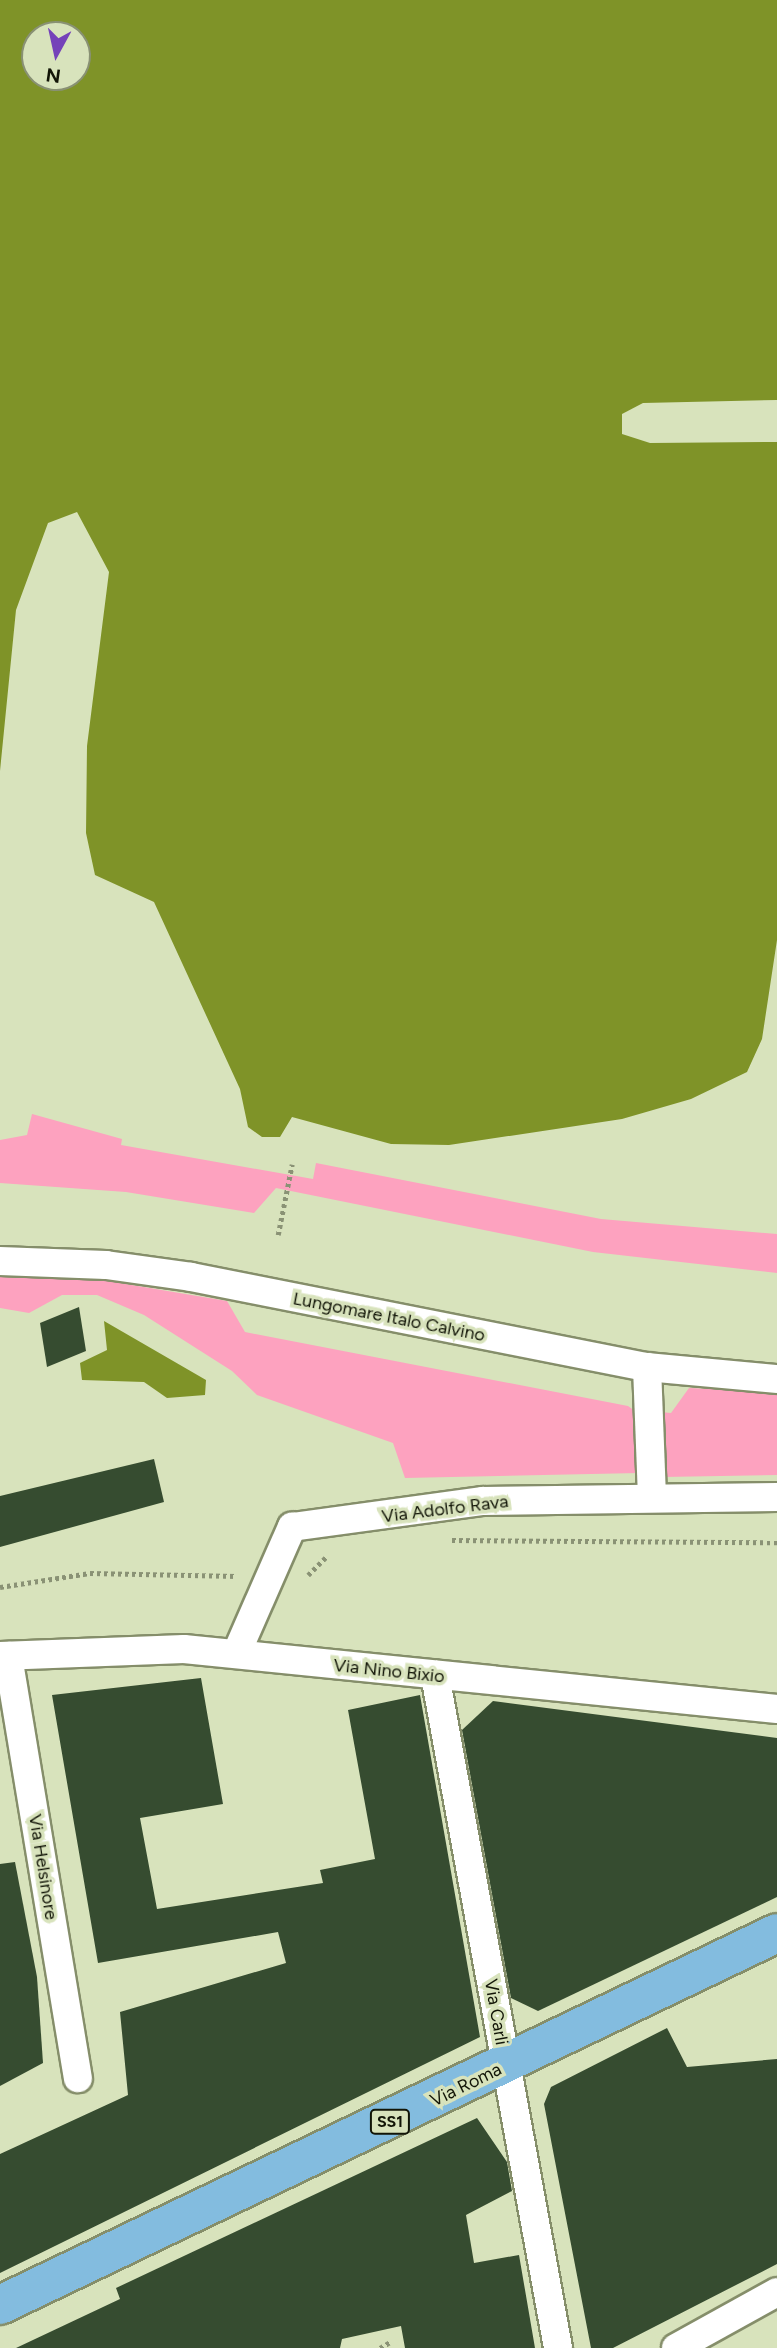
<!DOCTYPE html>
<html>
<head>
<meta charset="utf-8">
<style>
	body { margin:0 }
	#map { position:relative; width:777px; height:2348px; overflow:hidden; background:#d8e3bc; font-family:Figtree,sans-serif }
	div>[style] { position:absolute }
	.green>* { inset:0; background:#fda2bf }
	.water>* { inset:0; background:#7f9328 }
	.pier>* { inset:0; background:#d8e3bc }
	.building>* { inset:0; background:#364c30 }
	.path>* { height:4.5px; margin-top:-2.25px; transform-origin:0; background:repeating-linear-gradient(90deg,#8a9275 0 3.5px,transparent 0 7px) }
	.roads { filter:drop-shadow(2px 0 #858e6a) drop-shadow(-2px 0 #858e6a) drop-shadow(0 2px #858e6a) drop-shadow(0 -2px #858e6a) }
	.street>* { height:28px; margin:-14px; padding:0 14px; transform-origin:14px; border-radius:14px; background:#fff }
	.primary>* { height:38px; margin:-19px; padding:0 19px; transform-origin:19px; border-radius:19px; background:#83bcdf }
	span { translate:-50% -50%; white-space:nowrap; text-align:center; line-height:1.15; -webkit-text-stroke:7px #d8e3bc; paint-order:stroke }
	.shield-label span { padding:2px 5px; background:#d8e3bc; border:2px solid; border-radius:5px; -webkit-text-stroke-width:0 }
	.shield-label { font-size:16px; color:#121507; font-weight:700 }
	.street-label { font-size:18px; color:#121507 }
	.north { position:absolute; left:21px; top:21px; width:70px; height:70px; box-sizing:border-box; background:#d8e3bc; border:2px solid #899174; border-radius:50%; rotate:188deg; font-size:19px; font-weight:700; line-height:28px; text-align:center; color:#121507 }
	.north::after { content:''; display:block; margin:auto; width:24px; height:32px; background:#7542b9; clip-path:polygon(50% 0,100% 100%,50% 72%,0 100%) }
</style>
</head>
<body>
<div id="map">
	<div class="green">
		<div style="clip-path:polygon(32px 1114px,122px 1139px,121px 1145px,313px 1179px,316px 1163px,601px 1219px,777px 1234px,777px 1273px,593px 1252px,276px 1188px,254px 1213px,126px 1192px,0 1183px,0 1140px,27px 1135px)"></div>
		<div style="clip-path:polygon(0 1276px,102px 1280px,227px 1301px,245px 1332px,628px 1406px,635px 1411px,639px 1473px,405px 1478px,393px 1443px,257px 1395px,232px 1371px,144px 1315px,97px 1295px,62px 1295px,29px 1313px,0 1308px)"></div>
		<div style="clip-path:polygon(689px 1388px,777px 1392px,777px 1475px,663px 1477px,660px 1412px,671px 1413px)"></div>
	</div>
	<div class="water">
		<div style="clip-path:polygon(evenodd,0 0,777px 0,777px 940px,762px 1039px,747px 1072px,691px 1099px,622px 1119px,449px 1145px,391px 1144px,292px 1117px,280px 1137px,262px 1137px,248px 1127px,240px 1089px,154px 902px,95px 875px,86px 833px,87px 746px,109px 572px,77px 512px,48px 523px,16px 610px,0 771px,0 0,35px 35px,77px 35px,77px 77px,35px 77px,35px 35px)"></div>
		<div style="clip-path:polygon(104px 1321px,206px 1380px,205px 1395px,167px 1398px,144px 1382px,82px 1380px,80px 1363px,107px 1350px)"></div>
	</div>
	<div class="pier">
		<div style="clip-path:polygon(777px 400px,777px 442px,650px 443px,622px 434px,622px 414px,643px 403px)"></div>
	</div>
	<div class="building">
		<div style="clip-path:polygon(79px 1307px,86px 1351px,47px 1367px,40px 1323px)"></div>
		<div style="clip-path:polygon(154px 1459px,164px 1502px,0 1547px,0 1496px)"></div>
		<div style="clip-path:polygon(201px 1678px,223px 1804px,140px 1818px,157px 1909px,323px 1883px,320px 1870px,375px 1859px,348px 1710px,420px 1695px,480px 2037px,0 2273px,0 2154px,128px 2095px,120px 2012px,286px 1963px,278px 1932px,98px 1963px,52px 1695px)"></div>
		<div style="clip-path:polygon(493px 1701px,777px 1738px,777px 1897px,538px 2011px,511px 1998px,462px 1730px)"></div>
		<div style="clip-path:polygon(15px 1862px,37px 1977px,43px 2063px,0 2086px,0 1864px)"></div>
		<div style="clip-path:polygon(667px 2028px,687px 2067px,777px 2059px,777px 2264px,613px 2348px,591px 2348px,544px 2104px,551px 2087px)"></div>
		<div style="clip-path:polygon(477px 2118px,507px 2162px,512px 2191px,466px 2215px,474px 2263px,519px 2255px,535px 2348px,405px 2348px,401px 2326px,342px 2339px,340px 2348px,16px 2348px,120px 2299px,116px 2288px)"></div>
	</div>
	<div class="path">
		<div style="left:278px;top:1235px;width:72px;rotate:-78.8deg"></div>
		<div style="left:452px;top:1540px;width:325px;rotate:0.4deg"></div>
		<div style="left:308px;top:1575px;width:25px;rotate:-45deg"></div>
		<div style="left:0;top:1587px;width:91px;rotate:-8.8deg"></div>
		<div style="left:90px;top:1573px;width:147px;rotate:1.2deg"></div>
		<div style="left:380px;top:2348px;width:12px;rotate:-31deg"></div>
	</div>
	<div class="roads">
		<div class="street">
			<div style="left:0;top:1261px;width:106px;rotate:2.2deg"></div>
			<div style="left:106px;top:1265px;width:86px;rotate:8deg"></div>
			<div style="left:191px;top:1277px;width:465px;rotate:11.2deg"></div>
			<div style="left:647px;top:1367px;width:131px;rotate:5.3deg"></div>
			<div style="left:647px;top:1367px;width:131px;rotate:87.8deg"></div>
			<div style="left:237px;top:1652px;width:137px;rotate:-66.3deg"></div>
			<div style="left:292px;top:1527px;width:193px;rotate:-7.8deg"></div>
			<div style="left:483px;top:1501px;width:294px;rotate:-0.8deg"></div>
			<div style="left:0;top:1656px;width:184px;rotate:-2.2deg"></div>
			<div style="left:184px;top:1649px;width:596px;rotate:5.78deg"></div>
			<div style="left:8px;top:1656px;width:428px;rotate:80.6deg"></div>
			<div style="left:435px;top:1675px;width:684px;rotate:79.64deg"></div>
			<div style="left:676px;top:2348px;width:115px;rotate:-29deg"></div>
		</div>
		<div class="primary">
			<div style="left:0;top:2305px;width:861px;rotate:-25.58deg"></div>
		</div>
	</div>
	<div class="shield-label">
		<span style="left:390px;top:2122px">SS1</span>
	</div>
	<div class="street-label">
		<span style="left:389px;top:1317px;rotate:11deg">Lungomare Italo Calvino</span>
		<span style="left:445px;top:1509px;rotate:-7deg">Via Adolfo Rava</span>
		<span style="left:389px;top:1671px;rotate:6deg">Via Nino Bixio</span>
		<span style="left:43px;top:1867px;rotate:81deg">Via Helsinore</span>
		<span style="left:496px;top:2012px;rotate:80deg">Via Carli</span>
		<span style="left:466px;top:2085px;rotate:-26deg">Via Roma</span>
	</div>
	<div class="north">N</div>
</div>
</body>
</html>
